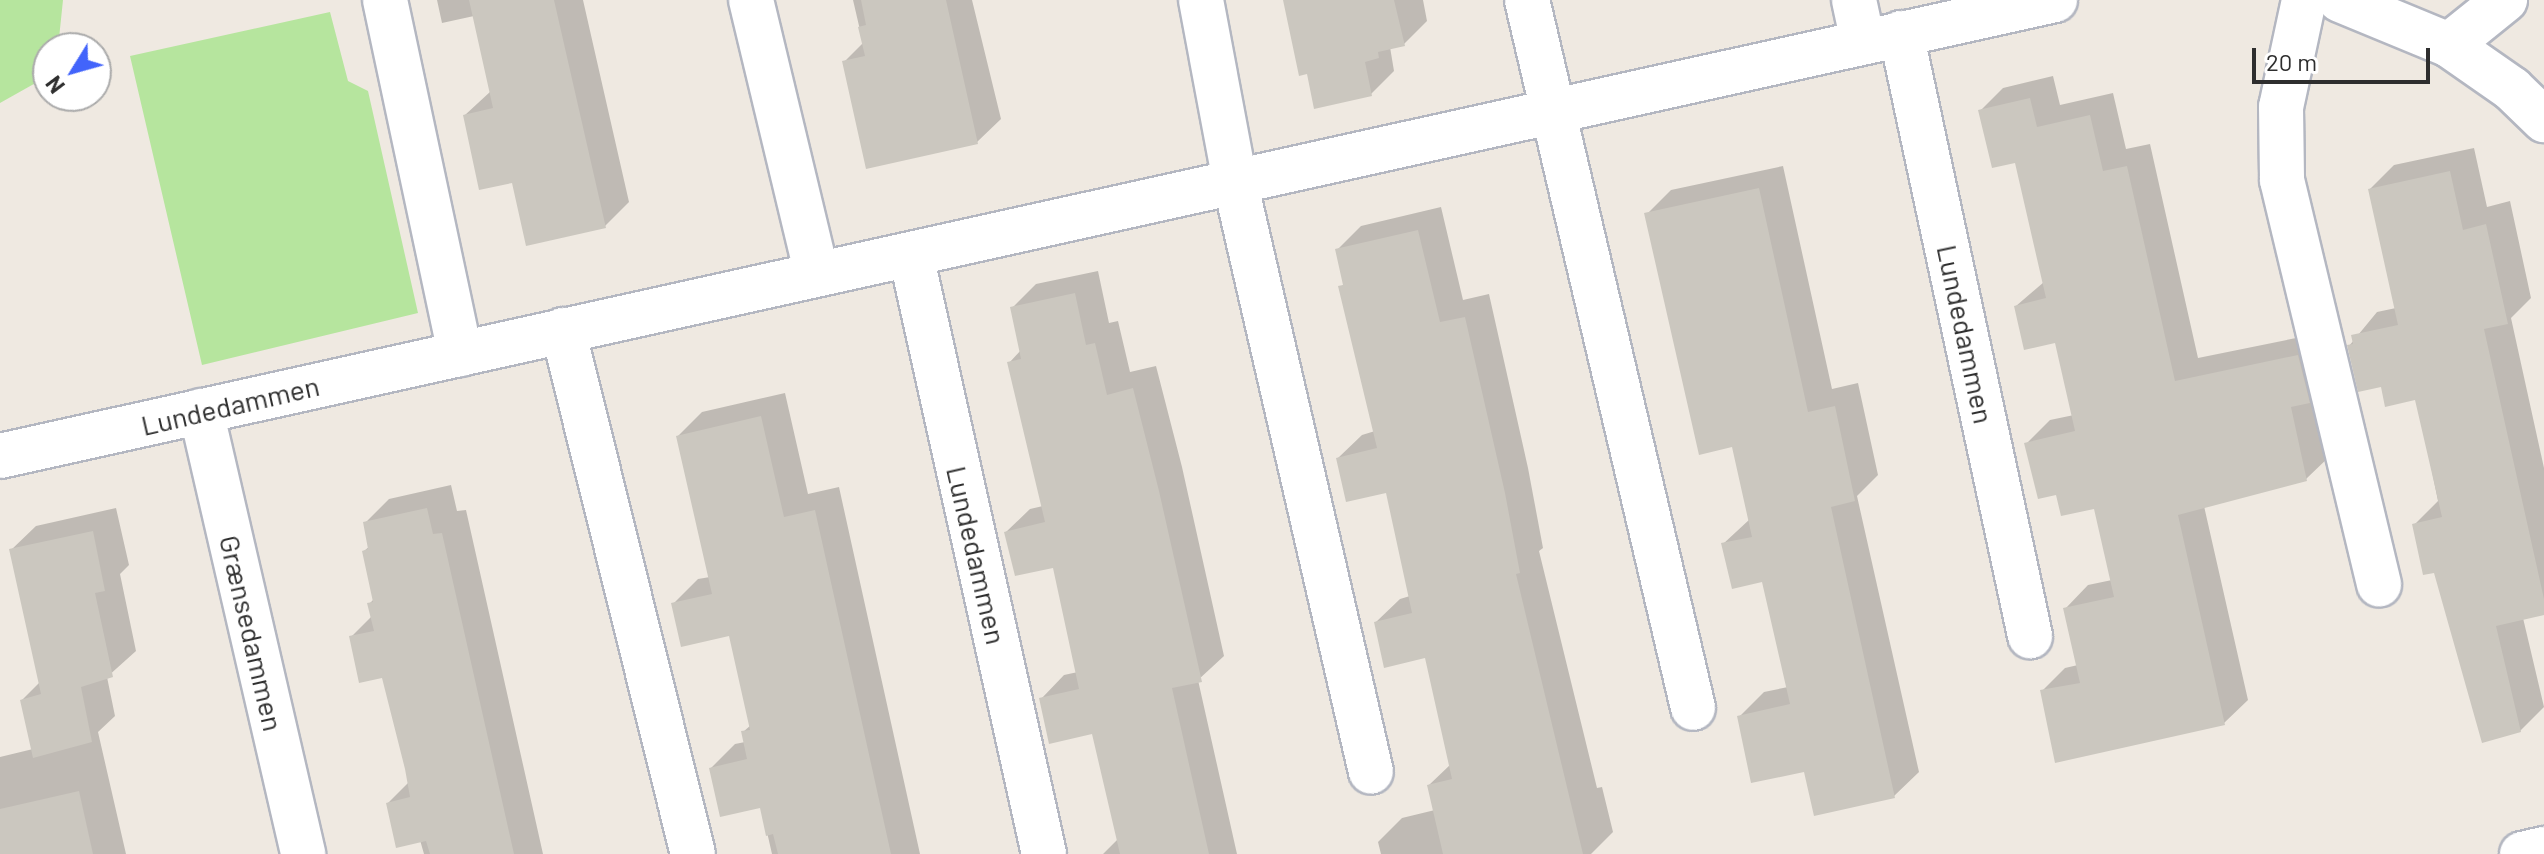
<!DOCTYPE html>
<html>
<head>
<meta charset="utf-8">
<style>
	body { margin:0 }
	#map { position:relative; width:2544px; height:854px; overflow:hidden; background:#efe9e1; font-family:Barlow,sans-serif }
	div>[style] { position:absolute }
	.green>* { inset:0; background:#b6e59e }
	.shadow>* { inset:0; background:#0003 }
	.building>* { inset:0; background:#cbc7bf }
	.roads { filter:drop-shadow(2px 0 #b4b7c1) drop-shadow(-2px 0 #b4b7c1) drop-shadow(0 2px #b4b7c1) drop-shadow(0 -2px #b4b7c1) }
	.minor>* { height:44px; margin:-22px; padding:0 22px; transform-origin:22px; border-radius:22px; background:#fff }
	.tertiary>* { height:44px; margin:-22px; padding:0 22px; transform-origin:22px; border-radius:22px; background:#fff }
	span { translate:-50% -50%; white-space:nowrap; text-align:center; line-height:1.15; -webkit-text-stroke:6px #fff; paint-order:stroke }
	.street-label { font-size:28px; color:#2e2e2e }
	.north { position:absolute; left:32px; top:32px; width:80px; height:80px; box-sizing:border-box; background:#fff; border:2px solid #ababab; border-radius:50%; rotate:233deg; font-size:22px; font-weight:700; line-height:32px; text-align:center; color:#2e2e2e }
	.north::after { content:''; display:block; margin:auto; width:28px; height:36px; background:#4264fb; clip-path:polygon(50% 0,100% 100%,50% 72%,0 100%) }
	.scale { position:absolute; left:2252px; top:48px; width:178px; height:36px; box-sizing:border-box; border:4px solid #2e2e2e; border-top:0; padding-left:10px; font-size:24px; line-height:28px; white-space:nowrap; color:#2e2e2e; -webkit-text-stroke:6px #fff; paint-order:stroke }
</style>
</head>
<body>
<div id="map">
	<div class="green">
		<div style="clip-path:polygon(0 0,63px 0,58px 48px,48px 48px,48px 76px,0 103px)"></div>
		<div style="clip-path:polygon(330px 12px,348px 81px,368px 91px,418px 313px,202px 365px,130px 56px)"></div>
	</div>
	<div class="shadow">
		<div style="clip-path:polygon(437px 0,583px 0,629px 202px,605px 226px,514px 181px,465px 115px,491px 91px,474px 16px,442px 23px)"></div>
		<div style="clip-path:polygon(853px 0,972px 0,1001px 119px,977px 142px,844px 62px,863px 43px)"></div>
		<div style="clip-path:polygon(1284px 0,1423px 0,1427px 21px,1404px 44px,1390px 47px,1394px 71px,1371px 94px,1309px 72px)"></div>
		<div style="clip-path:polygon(2053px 76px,2060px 105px,2113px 93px,2126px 149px,2150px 144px,2198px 358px,2321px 333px,2330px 456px,2306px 479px,2204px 506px,2248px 700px,2224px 723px,2042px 691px,2065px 668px,2078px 665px,2065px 609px,2088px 585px,2112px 580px,2095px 507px,2057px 492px,2026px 444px,2050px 420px,2074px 415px,2056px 340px,2016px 306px,2044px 282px,2016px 160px,1980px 111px,2003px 88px)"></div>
		<div style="clip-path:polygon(2474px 148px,2487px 207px,2510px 201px,2531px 298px,2511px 318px,2544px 468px,2544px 613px,2523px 618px,2544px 707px,2520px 731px,2414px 525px,2438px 501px,2417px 397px,2382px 385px,2349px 346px,2377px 312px,2396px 308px,2370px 189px,2394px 165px)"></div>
		<div style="clip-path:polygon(1783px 166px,1832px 389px,1858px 383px,1878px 475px,1857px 496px,1919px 772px,1894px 796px,1806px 769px,1740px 716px,1764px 692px,1788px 687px,1764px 579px,1723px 544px,1750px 519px,1734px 445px,1647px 214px,1671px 190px)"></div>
		<div style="clip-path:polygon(1441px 207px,1463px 300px,1489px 294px,1528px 468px,1543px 548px,1539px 551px,1597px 788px,1602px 787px,1613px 832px,1591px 854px,1381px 854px,1378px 842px,1402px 818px,1435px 810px,1429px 785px,1451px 764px,1427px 656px,1376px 622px,1400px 599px,1410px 596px,1388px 490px,1338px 458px,1362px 435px,1375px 431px,1341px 287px,1345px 283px,1337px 250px,1361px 226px)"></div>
		<div style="clip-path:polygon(1098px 271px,1109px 323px,1118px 321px,1130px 372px,1156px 366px,1182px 467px,1224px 656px,1198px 680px,1237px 854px,1103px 854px,1118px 839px,1093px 732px,1041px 699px,1064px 675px,1078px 672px,1054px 565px,1006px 532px,1030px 509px,1043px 506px,1009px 363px,1021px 350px,1013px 307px,1036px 284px)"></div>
		<div style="clip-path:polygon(785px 393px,808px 494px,839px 487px,920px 854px,772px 854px,761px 806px,711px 768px,735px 744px,745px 742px,743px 732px,751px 725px,731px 634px,674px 603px,698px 579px,710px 577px,678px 436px,702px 412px)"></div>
		<div style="clip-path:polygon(451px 485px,457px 511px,466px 510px,543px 854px,424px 854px,420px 840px,388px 803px,409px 782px,383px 675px,351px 637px,372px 616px,369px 604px,374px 599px,364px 551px,370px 546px,365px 523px,389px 499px)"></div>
		<div style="clip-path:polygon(116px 508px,129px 565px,120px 574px,136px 651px,107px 677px,115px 716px,98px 732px,126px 854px,0 854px,0 757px,33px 749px,22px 700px,40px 682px,11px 550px,36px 526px)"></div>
	</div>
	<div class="building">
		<div style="clip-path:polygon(469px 0,554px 0,606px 228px,526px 246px,512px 183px,479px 190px,463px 115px,493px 108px)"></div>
		<div style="clip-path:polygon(861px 0,946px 0,978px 144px,866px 169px,842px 61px,865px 56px,858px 27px,866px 25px)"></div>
		<div style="clip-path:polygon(1283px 0,1394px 0,1405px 46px,1378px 52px,1379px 58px,1365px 62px,1372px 96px,1314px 109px,1307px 74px,1299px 76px)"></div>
		<div style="clip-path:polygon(2030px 98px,2037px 127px,2090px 115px,2103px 171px,2127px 166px,2175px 381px,2298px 355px,2310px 403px,2291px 407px,2307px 481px,2178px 515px,2225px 725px,2055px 763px,2040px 690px,2080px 683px,2063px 608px,2114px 597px,2094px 509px,2061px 516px,2056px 495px,2038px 499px,2024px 443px,2075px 431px,2055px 343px,2024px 350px,2014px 306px,2046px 298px,2015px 163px,1992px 168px,1978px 110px)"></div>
		<div style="clip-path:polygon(2450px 171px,2463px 230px,2486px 224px,2508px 324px,2484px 329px,2544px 599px,2544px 615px,2496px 626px,2521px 732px,2482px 743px,2434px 573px,2423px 575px,2412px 524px,2442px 517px,2415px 400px,2385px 407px,2381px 387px,2358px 392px,2347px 345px,2353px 344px,2351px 335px,2398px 325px,2368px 189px)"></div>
		<div style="clip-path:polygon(1759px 188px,1808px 412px,1835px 406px,1855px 501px,1831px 507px,1895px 798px,1814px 816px,1804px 772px,1751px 783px,1737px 716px,1790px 704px,1762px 582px,1732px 589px,1721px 543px,1752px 537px,1732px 447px,1699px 455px,1644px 213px)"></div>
		<div style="clip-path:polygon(1418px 230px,1440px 322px,1465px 317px,1505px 493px,1520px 573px,1516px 574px,1583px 854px,1443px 854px,1427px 785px,1452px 779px,1425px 658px,1384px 668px,1374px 622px,1412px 613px,1386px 493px,1346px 502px,1336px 458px,1377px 448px,1338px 286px,1343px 285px,1335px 249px)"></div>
		<div style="clip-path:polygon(1075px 293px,1086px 345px,1095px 343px,1107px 395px,1133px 388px,1159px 491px,1202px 682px,1172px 688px,1209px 854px,1120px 854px,1092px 734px,1049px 744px,1039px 698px,1079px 689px,1053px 568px,1015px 576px,1004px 532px,1045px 522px,1007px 362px,1021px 359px,1010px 307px)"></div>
		<div style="clip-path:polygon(761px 416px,784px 517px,815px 510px,891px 854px,778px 854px,773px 834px,766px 836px,760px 808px,720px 817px,709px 768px,747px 759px,741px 731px,750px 730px,729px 636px,681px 647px,671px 603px,712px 594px,676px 436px)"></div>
		<div style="clip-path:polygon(427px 508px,433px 534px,442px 533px,514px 854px,430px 854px,426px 841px,396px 848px,386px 803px,410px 797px,405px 769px,382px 678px,359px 683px,349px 636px,374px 631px,367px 603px,373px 602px,362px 551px,368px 549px,363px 522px)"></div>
		<div style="clip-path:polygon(93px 531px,105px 591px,95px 593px,113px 677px,81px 687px,92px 742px,33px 758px,20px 700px,41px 694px,9px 549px)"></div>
		<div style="clip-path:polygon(79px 791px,93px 854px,0 854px,0 809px)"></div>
	</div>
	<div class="roads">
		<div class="minor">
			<div style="left:385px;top:0;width:362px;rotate:78deg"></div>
			<div style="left:751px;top:0;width:282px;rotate:76.5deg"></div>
			<div style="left:1201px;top:0;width:185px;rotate:79.4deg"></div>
			<div style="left:1235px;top:182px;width:605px;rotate:77.02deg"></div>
			<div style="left:1527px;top:0;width:727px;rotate:76.8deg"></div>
			<div style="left:1854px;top:0;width:43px;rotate:77.9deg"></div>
			<div style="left:2304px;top:0;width:109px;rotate:102.1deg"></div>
			<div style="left:2281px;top:107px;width:73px;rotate:89.2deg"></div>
			<div style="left:2282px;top:180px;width:416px;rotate:76.5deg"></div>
			<div style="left:2340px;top:0;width:118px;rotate:22.4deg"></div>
			<div style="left:2449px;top:45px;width:77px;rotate:34.9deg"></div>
			<div style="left:2512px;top:89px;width:45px;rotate:44.1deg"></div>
			<div style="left:1901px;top:33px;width:617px;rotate:77.92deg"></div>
			<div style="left:2449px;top:45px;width:72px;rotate:-38.8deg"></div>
			<div style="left:911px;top:255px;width:614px;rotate:77.48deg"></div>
			<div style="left:563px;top:330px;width:540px;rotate:76.07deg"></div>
			<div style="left:201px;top:411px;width:455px;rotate:77deg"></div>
			<div style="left:0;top:456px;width:2105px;rotate:-12.51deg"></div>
		</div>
		<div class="tertiary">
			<div style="left:2522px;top:854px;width:23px;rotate:-13deg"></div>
		</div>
	</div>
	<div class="street-label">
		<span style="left:1966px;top:334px;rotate:78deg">Lundedammen</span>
		<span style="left:230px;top:405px;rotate:-13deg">Lundedammen</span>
		<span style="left:977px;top:555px;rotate:77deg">Lundedammen</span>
		<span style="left:252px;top:633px;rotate:77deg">Grænsedammen</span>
	</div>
	<div class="north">N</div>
	<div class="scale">20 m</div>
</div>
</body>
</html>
